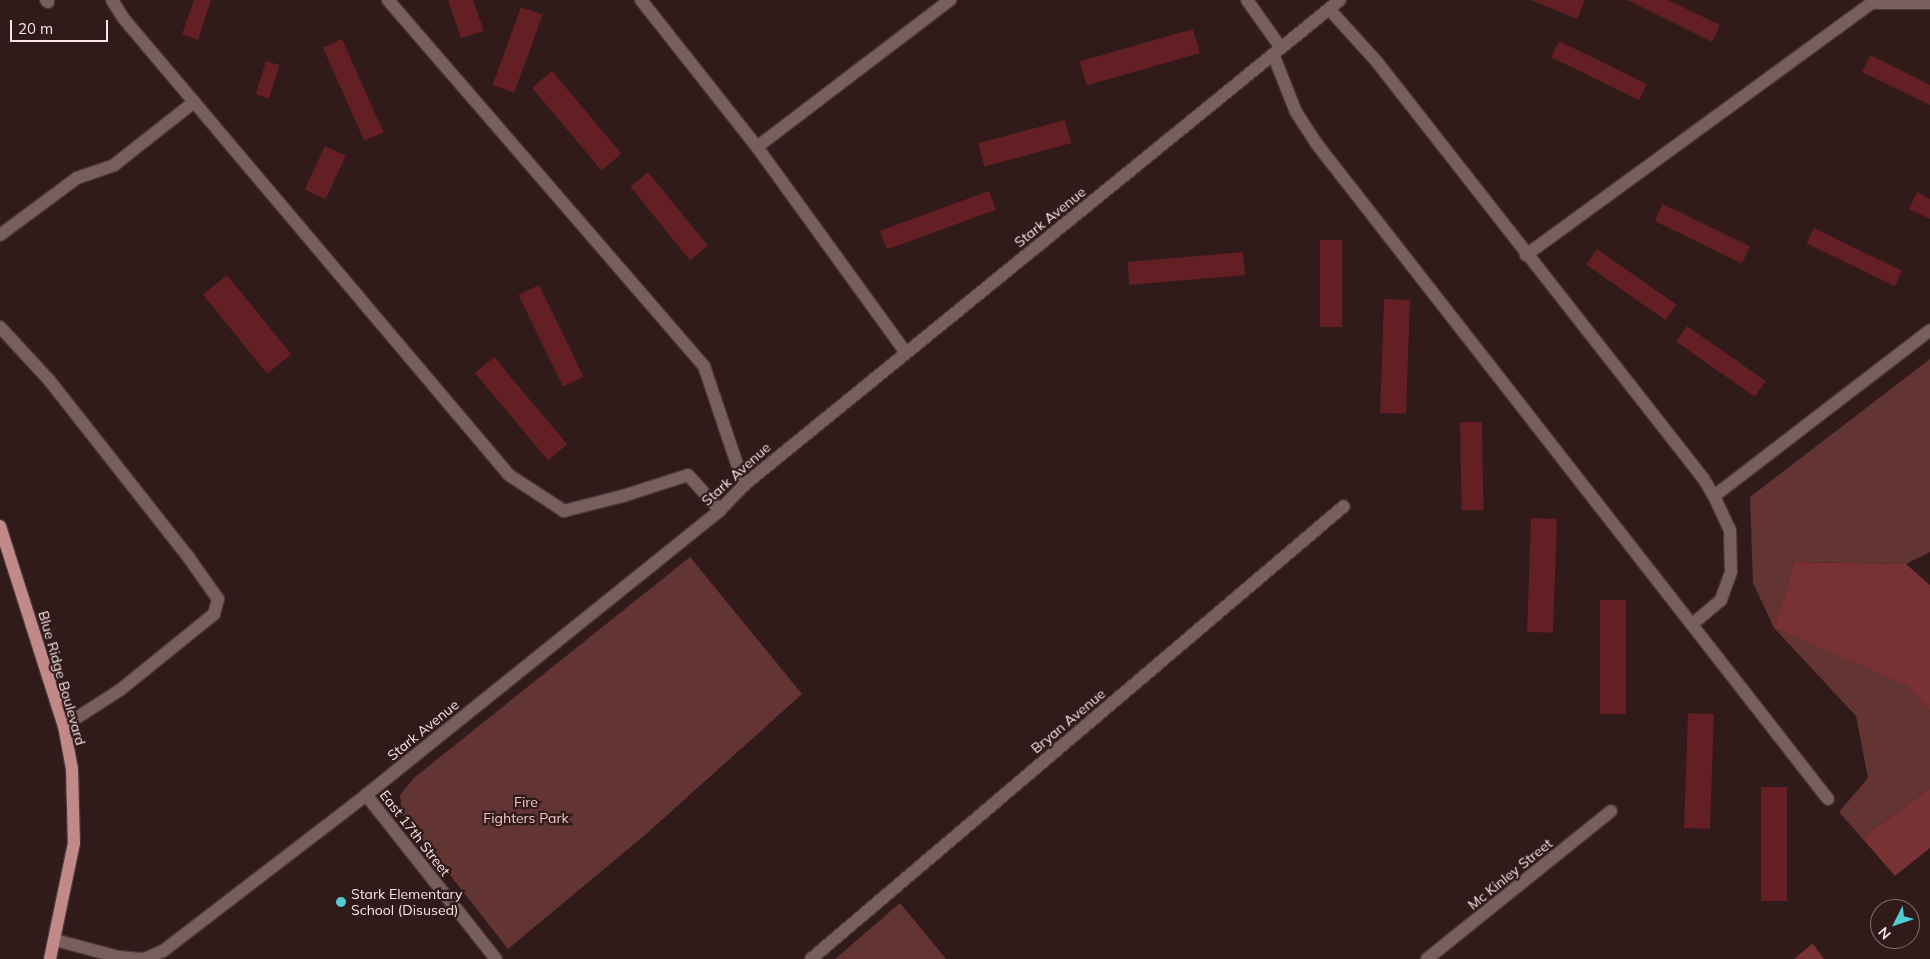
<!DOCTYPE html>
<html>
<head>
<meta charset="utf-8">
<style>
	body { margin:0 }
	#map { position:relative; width:1930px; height:959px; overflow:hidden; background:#301a1a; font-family:Mulish,sans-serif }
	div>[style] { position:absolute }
	.green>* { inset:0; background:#623434 }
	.forest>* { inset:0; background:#783234 }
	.building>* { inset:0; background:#631f23; transform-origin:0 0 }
	.roads { filter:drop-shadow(1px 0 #483737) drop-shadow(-1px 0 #483737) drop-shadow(0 1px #483737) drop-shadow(0 -1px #483737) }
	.minor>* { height:12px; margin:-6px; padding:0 6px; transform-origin:6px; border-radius:6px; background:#795e5e }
	.major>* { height:12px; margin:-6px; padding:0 6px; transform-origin:6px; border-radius:6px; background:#c28989 }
	.dots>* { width:14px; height:14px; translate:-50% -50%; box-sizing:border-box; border:2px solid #301a1a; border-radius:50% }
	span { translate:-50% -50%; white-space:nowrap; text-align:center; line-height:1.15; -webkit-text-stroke:4.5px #301a1a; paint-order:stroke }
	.street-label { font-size:14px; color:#f7e7e7 }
	.park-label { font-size:14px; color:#f4c8c6 }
	.poi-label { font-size:14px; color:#f7e7e7 }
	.left { translate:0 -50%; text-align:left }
	.north { position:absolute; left:1870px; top:899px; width:50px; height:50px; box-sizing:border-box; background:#301a1a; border:1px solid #806c6c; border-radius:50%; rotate:229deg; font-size:14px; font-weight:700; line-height:20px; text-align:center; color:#f7e7e7 }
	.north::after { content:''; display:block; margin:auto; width:18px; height:22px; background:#51ccd1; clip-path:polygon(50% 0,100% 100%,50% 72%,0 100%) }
	.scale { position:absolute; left:10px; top:20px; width:98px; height:22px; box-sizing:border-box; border:2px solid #f7e7e7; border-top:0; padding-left:6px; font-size:15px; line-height:18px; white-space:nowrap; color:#f7e7e7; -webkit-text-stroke:4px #301a1a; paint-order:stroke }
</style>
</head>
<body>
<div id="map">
	<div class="green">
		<div style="clip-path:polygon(1930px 359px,1930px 552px,1906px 564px,1795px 562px,1774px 628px,1909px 686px,1930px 711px,1930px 788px,1862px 838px,1839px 812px,1868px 778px,1856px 716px,1774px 628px,1753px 583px,1750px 497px)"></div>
		<div style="clip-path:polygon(690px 557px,802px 694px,645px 835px,508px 949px,402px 814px,400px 795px,415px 777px)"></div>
		<div style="clip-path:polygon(900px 903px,946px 959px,835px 959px)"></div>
	</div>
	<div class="forest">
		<div style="clip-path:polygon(1795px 562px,1906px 564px,1930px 585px,1930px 711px,1908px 686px,1774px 628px)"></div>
		<div style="clip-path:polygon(1930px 788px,1930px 848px,1895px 876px,1862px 838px)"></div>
		<div style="clip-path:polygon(1813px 944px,1824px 959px,1794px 959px,1812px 944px)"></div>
	</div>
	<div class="building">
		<div style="clip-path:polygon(194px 0,211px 0,198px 40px,182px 34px)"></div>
		<div style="clip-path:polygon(448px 0,473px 0,484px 31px,461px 38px)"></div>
		<div style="clip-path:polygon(1531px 0,1585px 0,1577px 19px)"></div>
		<div style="clip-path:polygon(1627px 0,1668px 0,1720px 25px,1712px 42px)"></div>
		<div style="left:521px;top:7px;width:23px;height:83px;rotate:20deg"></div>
		<div style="left:1193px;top:29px;width:25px;height:118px;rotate:74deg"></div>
		<div style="left:342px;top:39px;width:102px;height:21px;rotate:66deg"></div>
		<div style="left:1559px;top:41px;width:98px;height:18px;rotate:26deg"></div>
		<div style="clip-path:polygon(1870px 55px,1930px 85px,1930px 105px,1862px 72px)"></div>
		<div style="left:266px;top:61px;width:14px;height:35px;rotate:17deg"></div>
		<div style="left:552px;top:71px;width:108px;height:26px;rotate:50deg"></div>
		<div style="left:1065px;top:120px;width:24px;height:90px;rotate:75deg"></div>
		<div style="left:325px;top:146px;width:23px;height:48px;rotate:25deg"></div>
		<div style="left:648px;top:172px;width:95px;height:23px;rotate:51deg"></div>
		<div style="left:989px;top:191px;width:20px;height:116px;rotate:70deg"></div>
		<div style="clip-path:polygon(1917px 192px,1930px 199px,1930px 219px,1909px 209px)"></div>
		<div style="left:1663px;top:204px;width:97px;height:19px;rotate:26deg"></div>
		<div style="left:1814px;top:228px;width:98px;height:17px;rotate:26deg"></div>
		<div style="left:1320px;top:240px;width:22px;height:87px"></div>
		<div style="left:1597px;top:249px;width:97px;height:19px;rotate:35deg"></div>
		<div style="left:1243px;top:252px;width:23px;height:116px;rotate:85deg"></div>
		<div style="left:227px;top:275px;width:102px;height:31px;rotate:51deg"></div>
		<div style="left:539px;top:285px;width:102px;height:23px;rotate:64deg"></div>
		<div style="left:1384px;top:299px;width:26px;height:114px;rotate:2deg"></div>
		<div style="left:1687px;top:326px;width:96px;height:19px;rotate:35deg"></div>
		<div style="left:494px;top:357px;width:114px;height:25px;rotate:50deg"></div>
		<div style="left:1482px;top:422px;width:88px;height:22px;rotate:89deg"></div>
		<div style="left:1531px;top:518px;width:26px;height:114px;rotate:2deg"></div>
		<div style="left:1600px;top:600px;width:26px;height:114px"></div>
		<div style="left:1688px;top:713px;width:26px;height:115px;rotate:2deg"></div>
		<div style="left:1761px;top:787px;width:26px;height:114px"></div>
	</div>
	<div class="roads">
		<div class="minor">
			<div style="left:46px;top:0;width:3px;rotate:45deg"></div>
			<div style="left:112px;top:0;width:22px;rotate:58deg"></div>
			<div style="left:124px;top:19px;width:597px;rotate:49.83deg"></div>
			<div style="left:509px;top:475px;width:66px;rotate:33.2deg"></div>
			<div style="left:564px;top:511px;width:61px;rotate:-14.3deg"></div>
			<div style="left:623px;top:496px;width:68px;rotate:-17.9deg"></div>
			<div style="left:688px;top:475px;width:47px;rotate:47.6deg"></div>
			<div style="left:388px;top:0;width:484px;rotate:49.2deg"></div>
			<div style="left:704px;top:366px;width:126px;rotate:71.4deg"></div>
			<div style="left:641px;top:0;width:187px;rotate:51.7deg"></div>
			<div style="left:757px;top:147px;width:254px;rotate:54.1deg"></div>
			<div style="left:1247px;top:0;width:59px;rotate:54.7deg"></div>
			<div style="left:1329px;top:9px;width:72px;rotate:47.8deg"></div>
			<div style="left:1377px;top:62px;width:529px;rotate:51.92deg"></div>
			<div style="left:1703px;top:478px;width:21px;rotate:59deg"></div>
			<div style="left:1714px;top:496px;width:38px;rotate:65deg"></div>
			<div style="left:1730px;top:530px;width:42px;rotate:88.6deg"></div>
			<div style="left:1731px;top:572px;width:30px;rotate:110deg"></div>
			<div style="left:1721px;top:600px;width:38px;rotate:140deg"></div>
			<div style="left:1273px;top:54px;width:62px;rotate:68.4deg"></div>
			<div style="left:1296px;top:112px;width:37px;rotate:57deg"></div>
			<div style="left:1316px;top:143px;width:832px;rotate:52.03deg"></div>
			<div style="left:757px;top:147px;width:243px;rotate:-37.3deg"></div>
			<div style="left:0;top:235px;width:96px;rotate:-36.5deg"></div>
			<div style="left:77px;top:178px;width:39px;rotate:-19deg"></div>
			<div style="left:114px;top:165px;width:102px;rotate:-38.2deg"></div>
			<div style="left:1526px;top:255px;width:427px;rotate:-36.1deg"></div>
			<div style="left:1871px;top:3px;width:59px"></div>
			<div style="left:0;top:327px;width:72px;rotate:47.2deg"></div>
			<div style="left:49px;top:380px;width:226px;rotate:51.8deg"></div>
			<div style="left:189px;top:558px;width:50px;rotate:54.7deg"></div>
			<div style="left:218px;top:599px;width:16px;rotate:105deg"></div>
			<div style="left:214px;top:614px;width:121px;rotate:141deg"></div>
			<div style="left:120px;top:690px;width:67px;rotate:147.3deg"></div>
			<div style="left:1714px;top:496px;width:272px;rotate:-37.5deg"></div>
			<div style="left:366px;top:795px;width:209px;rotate:51.6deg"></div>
			<div style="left:55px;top:940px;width:66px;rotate:14.9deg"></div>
			<div style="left:119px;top:957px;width:25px;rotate:5deg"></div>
			<div style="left:144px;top:959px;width:21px;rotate:-23deg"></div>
			<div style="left:163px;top:951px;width:256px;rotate:-37.5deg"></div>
			<div style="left:366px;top:795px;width:454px;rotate:-38.8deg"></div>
			<div style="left:720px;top:510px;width:35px;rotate:-46deg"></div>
			<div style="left:744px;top:485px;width:768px;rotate:-39.14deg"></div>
			<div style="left:811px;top:959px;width:699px;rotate:-40.36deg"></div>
			<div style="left:1427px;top:959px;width:236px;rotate:-38.8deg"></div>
		</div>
		<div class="major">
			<div style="left:0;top:526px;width:210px;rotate:72.3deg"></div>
			<div style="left:64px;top:726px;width:44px;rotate:79.5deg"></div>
			<div style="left:72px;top:769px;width:74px;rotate:88.5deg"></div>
			<div style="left:74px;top:843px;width:118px;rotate:101.7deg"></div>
		</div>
	</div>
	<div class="dots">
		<div style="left:341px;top:902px;background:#51ccd1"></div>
	</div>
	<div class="street-label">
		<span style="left:1050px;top:217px;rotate:-39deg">Stark Avenue</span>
		<span style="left:736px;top:474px;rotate:-42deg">Stark Avenue</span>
		<span style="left:62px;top:678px;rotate:74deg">Blue Ridge Boulevard</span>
		<span style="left:1068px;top:721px;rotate:-40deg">Bryan Avenue</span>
		<span style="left:423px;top:730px;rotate:-39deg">Stark Avenue</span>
		<span style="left:415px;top:833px;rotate:52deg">East 17th Street</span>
		<span style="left:1510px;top:874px;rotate:-39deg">Mc Kinley Street</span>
	</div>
	<div class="park-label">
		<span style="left:526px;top:810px">Fire<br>Fighters Park</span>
	</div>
	<div class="poi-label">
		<span class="left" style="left:351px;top:902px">Stark Elementary<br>School (Disused)</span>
	</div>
	<div class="north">N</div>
	<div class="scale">20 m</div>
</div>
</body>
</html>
